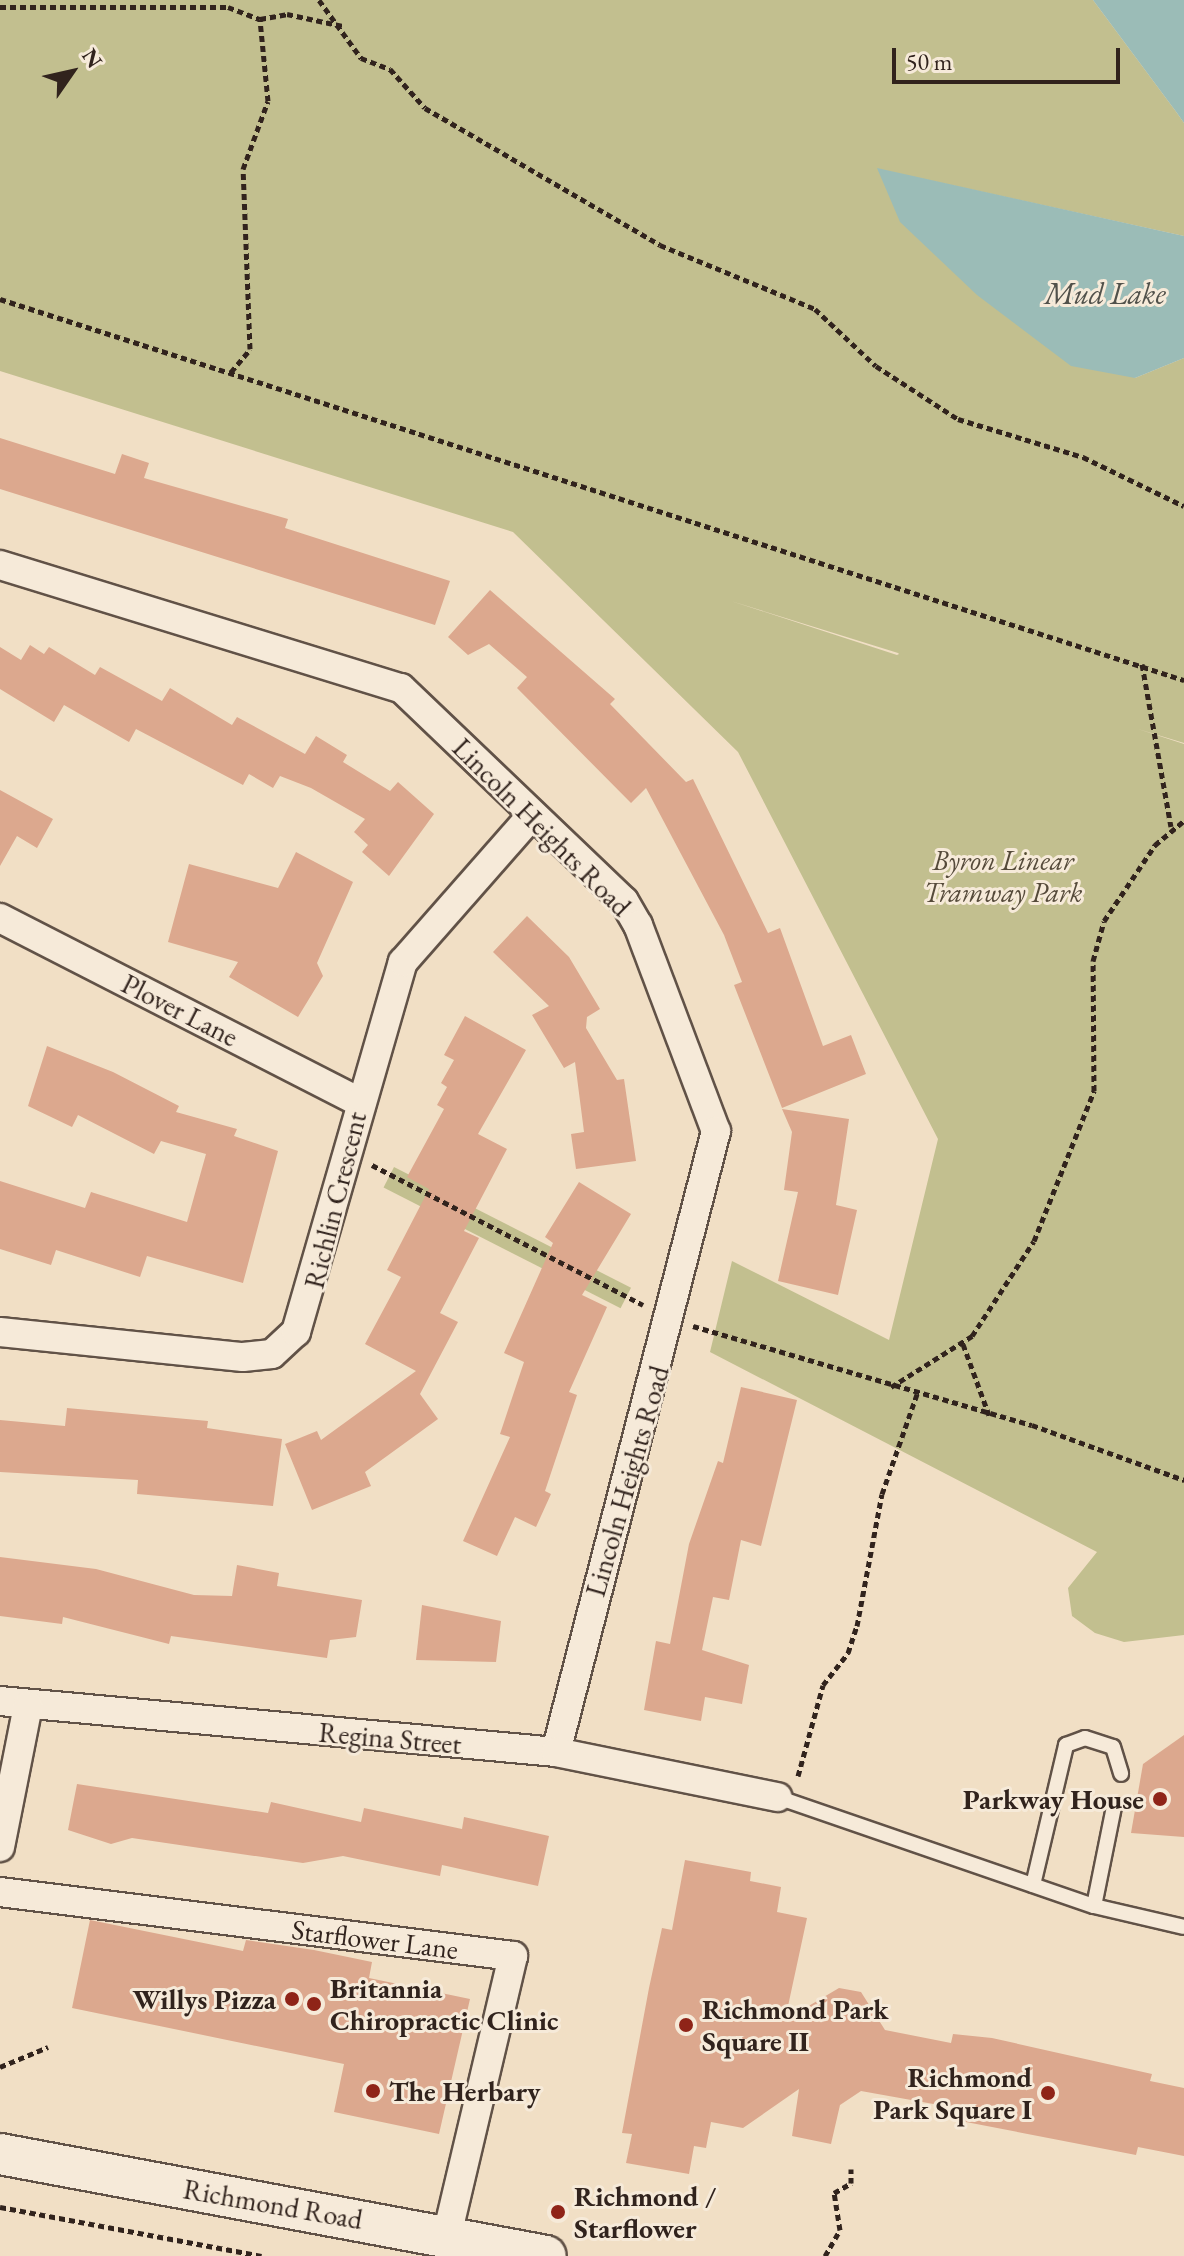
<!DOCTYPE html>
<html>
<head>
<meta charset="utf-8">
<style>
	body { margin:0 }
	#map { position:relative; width:1184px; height:2256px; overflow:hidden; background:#f1dfc5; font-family:"EB Garamond",serif }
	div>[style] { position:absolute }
	.green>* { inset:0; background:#c2bf8f; transform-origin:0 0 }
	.water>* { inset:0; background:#9bbcb7 }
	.building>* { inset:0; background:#dca88e }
	.path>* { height:5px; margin-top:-2.5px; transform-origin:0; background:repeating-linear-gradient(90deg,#31231d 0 6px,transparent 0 10px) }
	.roads { filter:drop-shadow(2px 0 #615247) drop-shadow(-2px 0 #615247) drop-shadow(0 2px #615247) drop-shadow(0 -2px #615247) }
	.service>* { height:14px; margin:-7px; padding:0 7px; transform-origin:7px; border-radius:7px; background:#f6ead9 }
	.minor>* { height:28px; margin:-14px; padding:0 14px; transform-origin:14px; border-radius:14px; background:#f6ead9 }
	.secondary>* { height:40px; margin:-20px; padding:0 20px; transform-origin:20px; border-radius:20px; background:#f6ead9 }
	.dots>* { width:22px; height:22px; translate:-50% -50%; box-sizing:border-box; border:4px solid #f6ead9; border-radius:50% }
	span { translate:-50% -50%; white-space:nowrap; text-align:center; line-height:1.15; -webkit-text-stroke:6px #f6ead9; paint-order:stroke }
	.street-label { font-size:28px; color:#31231d }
	.park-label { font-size:28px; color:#554a3a; font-style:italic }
	.poi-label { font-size:28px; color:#31231d; font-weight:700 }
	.right { translate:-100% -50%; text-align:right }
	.left { translate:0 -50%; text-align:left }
	.water-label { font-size:30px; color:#51514b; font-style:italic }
	.north { position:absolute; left:32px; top:32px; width:80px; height:80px; -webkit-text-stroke:6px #f6ead9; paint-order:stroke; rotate:56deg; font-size:22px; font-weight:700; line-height:32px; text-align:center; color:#31231d }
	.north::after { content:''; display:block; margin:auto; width:28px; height:36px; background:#31231d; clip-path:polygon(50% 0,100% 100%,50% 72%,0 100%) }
	.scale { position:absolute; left:892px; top:48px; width:228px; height:36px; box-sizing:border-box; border:4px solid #31231d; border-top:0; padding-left:10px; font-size:24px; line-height:28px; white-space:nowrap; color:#31231d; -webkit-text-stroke:6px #f6ead9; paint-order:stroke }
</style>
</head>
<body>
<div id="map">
	<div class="green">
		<div style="clip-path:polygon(evenodd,0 0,1093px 0,1177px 113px,1184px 123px,1184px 236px,878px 169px,1135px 378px,1184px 358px,1184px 743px,1138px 729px,1184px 744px,1184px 1635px,1124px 1642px,1095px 1633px,1072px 1616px,1068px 1588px,1097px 1552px,710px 1352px,732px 1261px,889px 1340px,938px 1139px,738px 752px,513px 532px,0 371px,0 0,731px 601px,898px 653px,899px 654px,897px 655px,731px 601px)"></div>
		<div style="left:394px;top:1167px;width:266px;height:23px;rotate:27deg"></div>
	</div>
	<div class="water">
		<div style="clip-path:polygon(1093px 0,1184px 0,1184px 123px,1177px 113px)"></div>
		<div style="clip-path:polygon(877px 168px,1184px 236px,1184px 358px,1135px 378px,1071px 366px,977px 295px,900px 222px)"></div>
	</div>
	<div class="building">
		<div style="clip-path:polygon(0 438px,115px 474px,122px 454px,149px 463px,144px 478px,288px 519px,285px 528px,450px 581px,435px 625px,0 489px)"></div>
		<div style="clip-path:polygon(490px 590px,615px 699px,610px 704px,686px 782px,693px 779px,768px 933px,780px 928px,823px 1046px,851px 1035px,866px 1074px,782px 1108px,734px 985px,742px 982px,724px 935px,646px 788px,631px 803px,517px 688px,527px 677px,489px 644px,468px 655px,448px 637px)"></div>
		<div style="clip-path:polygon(30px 645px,44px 654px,49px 647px,95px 675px,100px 667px,162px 701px,170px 688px,232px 725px,237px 717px,305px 754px,316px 736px,347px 755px,343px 762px,390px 791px,398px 782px,434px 814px,389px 876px,362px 852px,368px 845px,354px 832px,365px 819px,311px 788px,280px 776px,273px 788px,249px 774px,243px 785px,136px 729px,129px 742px,64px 705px,54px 722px,0 689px,0 647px,21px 660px)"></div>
		<div style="clip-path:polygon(0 790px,53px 819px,37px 848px,17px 836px,0 866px)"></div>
		<div style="clip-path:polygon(296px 852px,353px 882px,317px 963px,323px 976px,298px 1017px,229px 977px,238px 962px,168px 942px,189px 864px,278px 888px)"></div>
		<div style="clip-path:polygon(527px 916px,569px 957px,600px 1009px,587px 1017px,586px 1028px,617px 1080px,624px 1079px,636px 1161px,576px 1169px,571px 1134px,584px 1132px,575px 1062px,564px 1068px,532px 1015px,549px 1006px,493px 952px)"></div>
		<div style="clip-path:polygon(465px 1016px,526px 1050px,478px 1134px,507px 1149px,464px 1231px,479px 1238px,440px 1313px,458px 1322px,420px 1394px,438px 1419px,365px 1472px,371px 1486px,312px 1510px,285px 1444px,317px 1431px,321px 1440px,416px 1371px,365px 1344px,401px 1277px,387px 1270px,429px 1189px,407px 1177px,444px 1109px,437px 1105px,447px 1087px,441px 1083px,454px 1060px,444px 1055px)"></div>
		<div style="clip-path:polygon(47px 1046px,113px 1072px,179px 1106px,176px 1112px,237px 1129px,234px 1136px,278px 1151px,243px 1283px,147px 1256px,140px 1277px,56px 1250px,51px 1265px,0 1249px,0 1181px,85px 1208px,91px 1192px,187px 1222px,206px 1154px,161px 1141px,154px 1154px,78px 1115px,72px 1127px,28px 1106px)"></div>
		<div style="clip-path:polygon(782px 1109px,849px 1119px,836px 1205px,857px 1210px,838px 1295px,778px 1281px,798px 1192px,784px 1190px,792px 1132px)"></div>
		<div style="clip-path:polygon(579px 1182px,631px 1214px,582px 1295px,607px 1307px,569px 1392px,577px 1395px,545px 1491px,551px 1494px,536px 1527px,515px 1517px,497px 1556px,463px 1541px,510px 1437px,500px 1434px,524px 1362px,504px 1353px,553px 1243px,545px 1237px)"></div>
		<div style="clip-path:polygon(741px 1387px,797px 1400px,761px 1546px,741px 1540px,729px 1600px,713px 1597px,702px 1650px,749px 1665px,742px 1704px,705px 1697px,701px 1721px,644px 1710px,656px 1641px,670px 1644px,689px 1544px,718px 1461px,723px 1463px)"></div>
		<div style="clip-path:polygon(67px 1408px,208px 1421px,207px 1428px,282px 1439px,273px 1506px,137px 1494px,138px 1480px,0 1472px,0 1420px,65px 1426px)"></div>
		<div style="clip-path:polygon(0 1557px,96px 1569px,194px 1595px,232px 1596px,237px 1565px,279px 1573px,277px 1586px,362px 1600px,356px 1637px,330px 1640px,327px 1658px,171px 1636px,169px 1644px,63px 1617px,62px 1624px,0 1616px)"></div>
		<div style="clip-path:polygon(422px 1605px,501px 1621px,496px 1662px,416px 1660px)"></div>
		<div style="clip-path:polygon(1184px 1735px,1184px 1837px,1131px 1833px,1143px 1764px)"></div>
		<div style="clip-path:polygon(77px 1784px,268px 1813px,271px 1802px,361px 1822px,364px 1808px,462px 1829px,464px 1817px,549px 1836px,538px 1886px,442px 1865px,440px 1876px,343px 1856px,303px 1863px,132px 1838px,111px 1844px,68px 1830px)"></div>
		<div style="clip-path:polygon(685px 1860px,751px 1872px,750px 1881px,781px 1887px,777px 1912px,807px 1918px,785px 2020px,839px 1988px,861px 1992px,885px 2030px,951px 2043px,953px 2034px,992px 2038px,1152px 2074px,1150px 2081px,1184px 2088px,1184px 2156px,1138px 2147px,1136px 2155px,966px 2122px,937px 2116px,939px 2105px,861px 2091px,840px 2105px,831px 2144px,792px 2136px,799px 2089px,743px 2128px,711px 2122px,706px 2148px,694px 2146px,689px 2174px,626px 2163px,632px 2134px,622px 2133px,649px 1988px,662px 1928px,672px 1930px)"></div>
		<div style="clip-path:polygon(90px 1920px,243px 1951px,246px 1940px,314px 1950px,372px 1962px,369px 1978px,470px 1999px,439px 2134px,334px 2112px,344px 2064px,72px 2008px)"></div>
	</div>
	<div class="path">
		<div style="left:319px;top:0;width:72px;rotate:54.1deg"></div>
		<div style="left:361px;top:58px;width:31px;rotate:21deg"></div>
		<div style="left:390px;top:69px;width:52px;rotate:48.1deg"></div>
		<div style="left:425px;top:108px;width:272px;rotate:30.2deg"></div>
		<div style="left:660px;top:245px;width:168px;rotate:22.4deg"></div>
		<div style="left:815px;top:309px;width:83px;rotate:43.1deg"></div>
		<div style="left:876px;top:366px;width:98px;rotate:32.9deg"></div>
		<div style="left:958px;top:419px;width:131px;rotate:16.9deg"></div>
		<div style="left:1083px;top:457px;width:112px;rotate:25.9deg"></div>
		<div style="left:0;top:7px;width:228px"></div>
		<div style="left:228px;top:7px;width:34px;rotate:21deg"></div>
		<div style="left:260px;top:19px;width:27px;rotate:-10deg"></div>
		<div style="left:287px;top:14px;width:57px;rotate:12.1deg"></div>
		<div style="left:0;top:299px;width:1244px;rotate:17.84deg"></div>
		<div style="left:231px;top:372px;width:30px;rotate:-50deg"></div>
		<div style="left:250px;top:349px;width:180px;rotate:-92.2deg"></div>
		<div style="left:243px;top:169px;width:72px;rotate:-69.8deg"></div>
		<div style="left:268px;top:101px;width:82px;rotate:-95.6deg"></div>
		<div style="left:1142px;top:664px;width:165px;rotate:79.9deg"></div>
		<div style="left:372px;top:1165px;width:305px;rotate:27.3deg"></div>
		<div style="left:693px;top:1326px;width:353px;rotate:16.3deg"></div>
		<div style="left:1032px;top:1425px;width:162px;rotate:19.9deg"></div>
		<div style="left:963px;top:1344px;width:76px;rotate:69.9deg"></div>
		<div style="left:891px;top:1387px;width:96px;rotate:-32.2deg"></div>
		<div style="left:972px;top:1336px;width:113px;rotate:-56.9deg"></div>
		<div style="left:1034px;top:1241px;width:162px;rotate:-68.2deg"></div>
		<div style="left:1094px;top:1091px;width:130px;rotate:-90.4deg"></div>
		<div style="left:1093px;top:961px;width:41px;rotate:-74.6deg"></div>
		<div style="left:1104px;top:921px;width:92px;rotate:-56.1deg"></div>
		<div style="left:1155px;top:845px;width:38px;rotate:-40deg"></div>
		<div style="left:798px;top:1776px;width:94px;rotate:-74.6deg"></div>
		<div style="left:823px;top:1685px;width:41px;rotate:-52deg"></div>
		<div style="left:848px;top:1653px;width:28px;rotate:-72deg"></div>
		<div style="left:857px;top:1626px;width:134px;rotate:-79.3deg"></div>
		<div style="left:882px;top:1494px;width:106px;rotate:-70.7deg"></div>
		<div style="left:0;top:2067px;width:52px;rotate:-22.6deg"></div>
		<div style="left:0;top:2207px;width:266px;rotate:10.6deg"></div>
		<div style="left:825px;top:2256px;width:30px;rotate:-60deg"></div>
		<div style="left:840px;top:2230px;width:37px;rotate:-99deg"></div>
		<div style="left:834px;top:2193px;width:20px;rotate:-30deg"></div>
		<div style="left:851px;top:2183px;width:14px;rotate:-90deg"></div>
	</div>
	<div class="roads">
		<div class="service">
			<div style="left:777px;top:1797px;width:335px;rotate:19deg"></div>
			<div style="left:1094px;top:1906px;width:92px;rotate:13.1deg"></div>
			<div style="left:1033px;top:1885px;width:144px;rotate:-76.7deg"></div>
			<div style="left:1066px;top:1745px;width:20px;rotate:-20deg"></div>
			<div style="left:1085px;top:1738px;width:29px;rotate:18deg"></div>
			<div style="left:1113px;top:1747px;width:28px;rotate:73deg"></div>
			<div style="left:1094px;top:1906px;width:101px;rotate:-78.6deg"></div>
		</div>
		<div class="minor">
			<div style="left:0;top:565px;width:419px;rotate:17.1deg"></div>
			<div style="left:401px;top:688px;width:308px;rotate:43.7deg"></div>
			<div style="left:624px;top:901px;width:28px;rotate:60deg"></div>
			<div style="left:638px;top:925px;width:220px;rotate:69.3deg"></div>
			<div style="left:716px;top:1131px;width:641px;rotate:104.45deg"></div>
			<div style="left:0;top:918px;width:403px;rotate:27.1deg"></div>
			<div style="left:0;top:1332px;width:244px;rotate:5.9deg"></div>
			<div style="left:243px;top:1357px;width:29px;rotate:-6deg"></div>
			<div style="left:272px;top:1354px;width:33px;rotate:-43deg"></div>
			<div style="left:296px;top:1332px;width:385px;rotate:-73.9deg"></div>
			<div style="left:403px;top:962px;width:196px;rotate:-48.7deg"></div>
			<div style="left:0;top:1701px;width:558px;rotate:5.24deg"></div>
			<div style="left:556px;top:1752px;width:226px;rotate:11.5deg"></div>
			<div style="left:0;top:1847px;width:144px;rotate:-78.8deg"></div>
			<div style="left:0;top:1892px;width:517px;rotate:7.11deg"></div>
			<div style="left:513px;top:1956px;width:287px;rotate:103.3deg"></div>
		</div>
		<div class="secondary">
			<div style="left:0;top:2154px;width:555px;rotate:10.58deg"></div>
		</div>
	</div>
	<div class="dots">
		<div style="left:1160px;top:1799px;background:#8f2418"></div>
		<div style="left:292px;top:1999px;background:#8f2418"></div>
		<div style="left:314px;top:2004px;background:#8f2418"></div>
		<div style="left:686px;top:2025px;background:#8f2418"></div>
		<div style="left:373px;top:2091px;background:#8f2418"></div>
		<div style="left:1048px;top:2093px;background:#8f2418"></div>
		<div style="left:558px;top:2212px;background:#8f2418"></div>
	</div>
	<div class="street-label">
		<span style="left:542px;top:827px;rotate:45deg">Lincoln Heights Road</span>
		<span style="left:180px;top:1010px;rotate:27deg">Plover Lane</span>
		<span style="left:335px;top:1200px;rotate:-76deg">Richlin Crescent</span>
		<span style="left:627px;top:1481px;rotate:-74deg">Lincoln Heights Road</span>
		<span style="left:390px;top:1738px;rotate:5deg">Regina Street</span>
		<span style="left:375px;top:1939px;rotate:7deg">Starflower Lane</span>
		<span style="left:273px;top:2204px;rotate:10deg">Richmond Road</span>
	</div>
	<div class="park-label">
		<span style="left:1003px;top:876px">Byron Linear<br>Tramway Park</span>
	</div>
	<div class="poi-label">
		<span class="right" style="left:1144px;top:1799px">Parkway House</span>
		<span class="left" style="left:330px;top:2004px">Britannia<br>Chiropractic Clinic</span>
		<span class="right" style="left:276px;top:1999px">Willys Pizza</span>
		<span class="left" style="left:702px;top:2025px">Richmond Park<br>Square II</span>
		<span class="right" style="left:1032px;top:2093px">Richmond<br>Park Square I</span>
		<span class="left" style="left:389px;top:2091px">The Herbary</span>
		<span class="left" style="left:574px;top:2212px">Richmond /<br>Starflower</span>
	</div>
	<div class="water-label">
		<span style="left:1105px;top:294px">Mud Lake</span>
	</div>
	<div class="north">N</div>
	<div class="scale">50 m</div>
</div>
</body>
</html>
